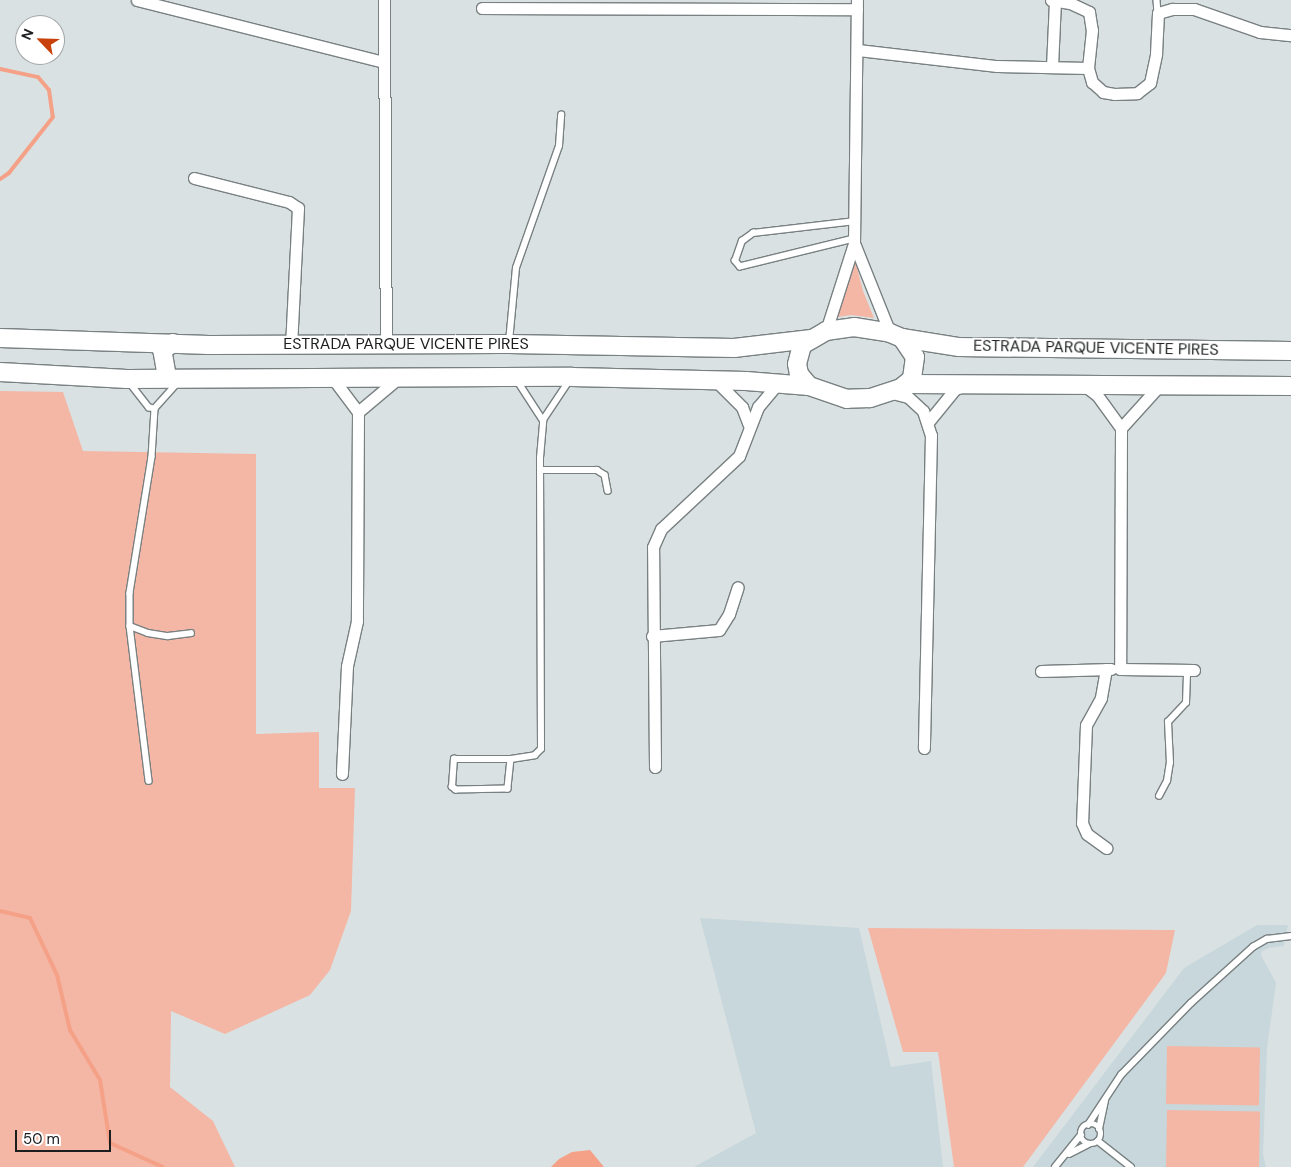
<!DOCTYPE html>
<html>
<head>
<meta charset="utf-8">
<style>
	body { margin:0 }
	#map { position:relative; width:1291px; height:1167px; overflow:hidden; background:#dae1e3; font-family:"DM Sans",sans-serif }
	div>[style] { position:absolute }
	.built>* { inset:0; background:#c7d7db }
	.green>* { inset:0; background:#f4b7a5; transform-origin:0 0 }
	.water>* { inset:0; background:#f4a187 }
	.stream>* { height:4px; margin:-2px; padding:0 2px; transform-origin:2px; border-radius:2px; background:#f4a187 }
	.roads { filter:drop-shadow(1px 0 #798081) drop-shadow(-1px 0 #798081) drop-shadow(0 1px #798081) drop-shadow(0 -1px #798081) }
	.service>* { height:5.5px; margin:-2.75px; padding:0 2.75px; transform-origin:2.75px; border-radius:2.75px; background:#fff }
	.service>.ring { margin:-2.75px; padding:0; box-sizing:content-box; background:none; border:5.5px solid #fff; border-radius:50% }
	.minor>* { height:11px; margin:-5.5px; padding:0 5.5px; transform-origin:5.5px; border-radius:5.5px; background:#fff }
	.primary>* { height:18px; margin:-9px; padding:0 9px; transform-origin:9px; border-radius:9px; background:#fff }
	span { translate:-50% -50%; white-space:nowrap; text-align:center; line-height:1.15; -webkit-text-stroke:4px #fff; paint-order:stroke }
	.street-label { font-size:16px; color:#1b1d1e }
	.north { position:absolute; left:15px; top:15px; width:50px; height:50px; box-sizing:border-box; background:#fff; border:1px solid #a4a5a5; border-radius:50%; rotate:294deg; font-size:14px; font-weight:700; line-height:20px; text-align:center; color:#1b1d1e }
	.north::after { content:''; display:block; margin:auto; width:18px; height:22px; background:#c8410a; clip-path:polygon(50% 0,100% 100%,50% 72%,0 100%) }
	.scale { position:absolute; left:15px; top:1130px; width:96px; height:22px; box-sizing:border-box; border:2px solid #1b1d1e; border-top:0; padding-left:6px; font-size:15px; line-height:18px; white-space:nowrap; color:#1b1d1e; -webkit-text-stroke:4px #fff; paint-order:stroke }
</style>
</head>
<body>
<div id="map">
	<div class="built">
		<div style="clip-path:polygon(700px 918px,859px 928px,891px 1067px,931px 1061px,943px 1167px,694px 1167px,756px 1133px)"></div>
		<div style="clip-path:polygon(1257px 925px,1288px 925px,1284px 946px,1269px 948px,1262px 951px,1261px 955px,1276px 983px,1267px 1048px,1263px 1154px,1266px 1167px,1033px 1167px,1184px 968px)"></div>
	</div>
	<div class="green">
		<div style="clip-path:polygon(853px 252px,863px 291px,874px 318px,851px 315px,831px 318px)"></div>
		<div style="clip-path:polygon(0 391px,63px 392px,83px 451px,256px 454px,256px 734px,319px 732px,319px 788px,355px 788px,351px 911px,330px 970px,310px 995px,225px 1034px,171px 1011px,170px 1087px,213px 1121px,235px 1167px,0 1167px)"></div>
		<div style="clip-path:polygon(868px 928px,1175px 930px,1166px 973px,1023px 1167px,954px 1167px,938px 1052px,903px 1052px)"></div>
		<div style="left:1167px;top:1046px;width:93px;height:58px;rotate:1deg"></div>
		<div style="left:1167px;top:1110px;width:93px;height:57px;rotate:1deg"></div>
	</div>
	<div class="water">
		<div style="clip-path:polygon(590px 1150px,604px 1167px,551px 1167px,559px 1159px,572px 1152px)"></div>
	</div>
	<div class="stream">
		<div style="left:0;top:69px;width:39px;rotate:12deg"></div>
		<div style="left:38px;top:77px;width:17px;rotate:50deg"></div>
		<div style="left:49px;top:90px;width:27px;rotate:82deg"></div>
		<div style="left:53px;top:117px;width:71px;rotate:128.2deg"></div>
		<div style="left:9px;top:173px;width:11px;rotate:146deg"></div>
		<div style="left:0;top:911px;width:31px;rotate:13deg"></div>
		<div style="left:30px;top:918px;width:63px;rotate:64.7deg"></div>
		<div style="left:57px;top:975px;width:57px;rotate:76.7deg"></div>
		<div style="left:70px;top:1030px;width:58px;rotate:59deg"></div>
		<div style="left:100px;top:1080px;width:64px;rotate:81deg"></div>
		<div style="left:110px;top:1143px;width:58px;rotate:24.4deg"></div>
	</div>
	<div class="roads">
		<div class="service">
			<div style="left:1157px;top:0;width:13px;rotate:86deg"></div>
			<div style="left:854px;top:239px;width:117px;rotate:166.2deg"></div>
			<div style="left:740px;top:267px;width:8px;rotate:-130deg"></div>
			<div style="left:735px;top:261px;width:21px;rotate:-71deg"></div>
			<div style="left:742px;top:241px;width:14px;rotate:-36deg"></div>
			<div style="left:753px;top:233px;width:103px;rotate:-6.7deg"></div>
			<div style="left:509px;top:342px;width:74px;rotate:-84.6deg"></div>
			<div style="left:516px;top:268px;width:129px;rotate:-70.6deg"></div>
			<div style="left:559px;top:146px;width:31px;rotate:-86deg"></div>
			<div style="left:517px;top:380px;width:48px;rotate:57deg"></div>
			<div style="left:179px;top:382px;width:36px;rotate:132deg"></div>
			<div style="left:155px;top:409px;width:48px;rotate:93.6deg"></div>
			<div style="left:152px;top:457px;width:138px;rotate:99.2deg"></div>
			<div style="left:130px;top:593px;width:33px;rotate:90deg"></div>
			<div style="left:130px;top:626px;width:19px;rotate:21deg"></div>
			<div style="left:148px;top:633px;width:20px;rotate:9deg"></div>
			<div style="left:168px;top:636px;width:23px;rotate:-7deg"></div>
			<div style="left:130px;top:383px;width:31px;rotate:52deg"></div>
			<div style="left:149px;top:407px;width:6px;rotate:18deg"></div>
			<div style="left:540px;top:470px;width:57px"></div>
			<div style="left:597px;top:470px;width:9px;rotate:32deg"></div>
			<div style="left:605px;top:475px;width:16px;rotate:79deg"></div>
			<div style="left:130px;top:626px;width:156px;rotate:83deg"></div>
			<div style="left:511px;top:759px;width:30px;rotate:96deg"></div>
			<div style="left:508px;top:789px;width:52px;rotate:178.9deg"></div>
			<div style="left:456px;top:790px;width:5px;rotate:-143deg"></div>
			<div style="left:452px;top:787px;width:28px;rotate:-86deg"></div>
			<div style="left:454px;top:759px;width:57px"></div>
			<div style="left:511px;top:759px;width:24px;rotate:-9deg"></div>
			<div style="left:535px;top:755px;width:8px;rotate:-45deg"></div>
			<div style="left:541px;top:749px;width:291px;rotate:-90.2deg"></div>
			<div style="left:540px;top:458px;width:38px;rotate:-85deg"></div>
			<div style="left:543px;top:420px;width:47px;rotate:-56.3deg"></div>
			<div style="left:1159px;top:796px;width:17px;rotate:-62deg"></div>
			<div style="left:1167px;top:781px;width:18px;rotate:-81deg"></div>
			<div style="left:1170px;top:763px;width:41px;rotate:-92.8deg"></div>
			<div style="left:1168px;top:722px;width:26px;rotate:-47deg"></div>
			<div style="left:1186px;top:703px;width:33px;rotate:-88deg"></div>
			<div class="ring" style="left:1081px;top:1124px;width:14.5px;height:14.5px"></div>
			<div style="left:1088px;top:1125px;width:60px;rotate:-56.6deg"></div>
			<div style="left:1121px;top:1075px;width:100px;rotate:-45.8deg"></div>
			<div style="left:1191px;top:1003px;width:84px;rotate:-42.1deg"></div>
			<div style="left:1253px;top:947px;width:16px;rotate:-30deg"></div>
			<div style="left:1267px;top:939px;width:24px;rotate:-7deg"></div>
			<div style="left:1099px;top:1129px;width:29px;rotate:-78deg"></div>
			<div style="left:1098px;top:1141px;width:42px;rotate:38.2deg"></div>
			<div style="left:1069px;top:1154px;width:22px;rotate:-27deg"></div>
			<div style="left:1055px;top:1167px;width:41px;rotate:-50.9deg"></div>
		</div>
		<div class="minor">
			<div style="left:137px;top:0;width:254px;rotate:14.1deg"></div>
			<div style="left:384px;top:0;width:344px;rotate:89.7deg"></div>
			<div style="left:1051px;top:0;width:19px;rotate:9deg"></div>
			<div style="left:1070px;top:3px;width:21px;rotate:25deg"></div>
			<div style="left:1089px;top:12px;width:18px;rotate:81deg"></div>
			<div style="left:1092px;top:30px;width:38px;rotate:96deg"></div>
			<div style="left:1088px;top:68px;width:15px;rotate:74deg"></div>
			<div style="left:1092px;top:82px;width:15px;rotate:42deg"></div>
			<div style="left:1103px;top:92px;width:11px;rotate:10deg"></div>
			<div style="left:1114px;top:94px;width:23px;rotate:-2deg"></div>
			<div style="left:1137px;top:93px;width:16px;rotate:-38deg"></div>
			<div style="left:1150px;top:83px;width:30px;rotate:-78deg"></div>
			<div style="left:1156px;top:54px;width:41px;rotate:-87.2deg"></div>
			<div style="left:1158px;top:13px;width:15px;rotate:-16deg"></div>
			<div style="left:1172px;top:9px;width:22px"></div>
			<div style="left:1194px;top:9px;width:70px;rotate:19.2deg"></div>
			<div style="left:1260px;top:32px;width:31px;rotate:6deg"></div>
			<div style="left:482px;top:8px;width:375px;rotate:0.2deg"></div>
			<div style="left:858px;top:50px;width:140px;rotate:6.6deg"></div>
			<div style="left:997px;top:66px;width:91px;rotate:1.3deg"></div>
			<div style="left:1052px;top:67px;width:65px;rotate:-87.4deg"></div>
			<div style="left:194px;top:178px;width:98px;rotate:14.2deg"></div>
			<div style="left:289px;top:202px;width:11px;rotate:34deg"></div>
			<div style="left:298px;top:208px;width:136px;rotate:92.9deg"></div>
			<div style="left:854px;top:243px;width:97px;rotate:68.2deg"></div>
			<div style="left:826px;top:331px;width:92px;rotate:-72.3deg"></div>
			<div style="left:854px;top:243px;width:243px;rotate:-89.3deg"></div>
			<div style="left:331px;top:376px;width:45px;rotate:53.1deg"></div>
			<div style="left:358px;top:412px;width:209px;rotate:90.3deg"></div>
			<div style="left:357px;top:621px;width:46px;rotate:102.5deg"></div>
			<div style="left:347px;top:666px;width:108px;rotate:92.7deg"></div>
			<div style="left:716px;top:381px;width:37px;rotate:45deg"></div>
			<div style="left:742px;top:407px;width:19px;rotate:69deg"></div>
			<div style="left:1085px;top:386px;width:15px;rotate:37deg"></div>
			<div style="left:1097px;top:395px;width:41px;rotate:54deg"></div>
			<div style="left:1159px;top:386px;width:57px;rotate:132.1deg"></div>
			<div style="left:1121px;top:428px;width:241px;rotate:90.2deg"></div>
			<div style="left:1120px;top:669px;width:74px;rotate:0.8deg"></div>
			<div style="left:892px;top:393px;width:16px;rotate:14deg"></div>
			<div style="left:908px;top:397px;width:21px;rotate:43deg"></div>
			<div style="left:923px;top:411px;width:25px;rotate:72deg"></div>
			<div style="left:931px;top:435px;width:313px;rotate:91.3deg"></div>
			<div style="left:358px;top:412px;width:50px;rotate:-40.1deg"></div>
			<div style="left:929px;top:421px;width:41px;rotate:-50.9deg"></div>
			<div style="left:955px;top:389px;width:9px;rotate:-18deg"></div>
			<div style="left:652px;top:636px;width:67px;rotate:-5.1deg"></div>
			<div style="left:719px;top:630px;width:19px;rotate:-58deg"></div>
			<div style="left:729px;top:614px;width:28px;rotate:-72deg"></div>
			<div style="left:1106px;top:669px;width:29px;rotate:100deg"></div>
			<div style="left:1101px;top:698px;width:31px;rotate:119deg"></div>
			<div style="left:1086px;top:725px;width:98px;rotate:92.3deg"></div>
			<div style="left:1082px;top:823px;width:12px;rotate:66deg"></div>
			<div style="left:1087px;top:834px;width:24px;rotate:36deg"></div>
			<div style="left:1041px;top:671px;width:70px;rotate:-1.6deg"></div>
			<div style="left:655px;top:767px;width:220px;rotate:-90.5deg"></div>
			<div style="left:653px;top:547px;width:20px;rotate:-66deg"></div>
			<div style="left:661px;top:529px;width:107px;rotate:-43.1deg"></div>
			<div style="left:739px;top:456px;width:53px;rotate:-68.8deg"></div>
			<div style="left:758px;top:407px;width:33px;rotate:-50deg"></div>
		</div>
		<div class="primary">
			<div style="left:854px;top:327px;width:36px;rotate:9deg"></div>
			<div style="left:890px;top:333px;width:13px;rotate:23deg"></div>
			<div style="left:902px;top:338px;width:23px;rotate:56deg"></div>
			<div style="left:915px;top:357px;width:22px;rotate:98deg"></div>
			<div style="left:912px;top:379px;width:14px;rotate:141deg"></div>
			<div style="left:901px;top:388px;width:33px;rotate:162deg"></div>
			<div style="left:870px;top:398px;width:23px;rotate:178deg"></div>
			<div style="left:847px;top:399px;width:40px;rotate:-161.1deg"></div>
			<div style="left:809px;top:386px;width:16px;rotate:-130deg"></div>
			<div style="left:799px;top:374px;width:10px;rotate:-101deg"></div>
			<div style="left:797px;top:364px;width:20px;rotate:-75deg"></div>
			<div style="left:802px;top:345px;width:28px;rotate:-30deg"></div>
			<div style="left:826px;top:331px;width:28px;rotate:-8deg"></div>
			<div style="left:0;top:338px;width:209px;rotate:1.9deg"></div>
			<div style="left:209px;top:345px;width:300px;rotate:-0.2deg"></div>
			<div style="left:509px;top:344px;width:225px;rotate:1deg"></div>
			<div style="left:734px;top:348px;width:78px;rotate:-6.7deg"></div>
			<div style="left:902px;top:338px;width:58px;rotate:9deg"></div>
			<div style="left:959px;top:347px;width:332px;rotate:0.7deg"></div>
			<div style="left:0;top:372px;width:127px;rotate:3.2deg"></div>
			<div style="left:127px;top:379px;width:445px;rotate:-0.3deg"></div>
			<div style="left:572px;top:377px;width:174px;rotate:1.3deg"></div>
			<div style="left:746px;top:381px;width:63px;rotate:4.5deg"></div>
			<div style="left:167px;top:377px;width:27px;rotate:-100deg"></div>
			<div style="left:162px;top:350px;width:13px;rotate:-32deg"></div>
			<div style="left:907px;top:384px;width:384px;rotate:0.3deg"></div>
		</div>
	</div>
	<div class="street-label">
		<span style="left:406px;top:344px">ESTRADA PARQUE VICENTE PIRES</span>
		<span style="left:1096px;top:348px;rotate:1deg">ESTRADA PARQUE VICENTE PIRES</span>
	</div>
	<div class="north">N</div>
	<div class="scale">50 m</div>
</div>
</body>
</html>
